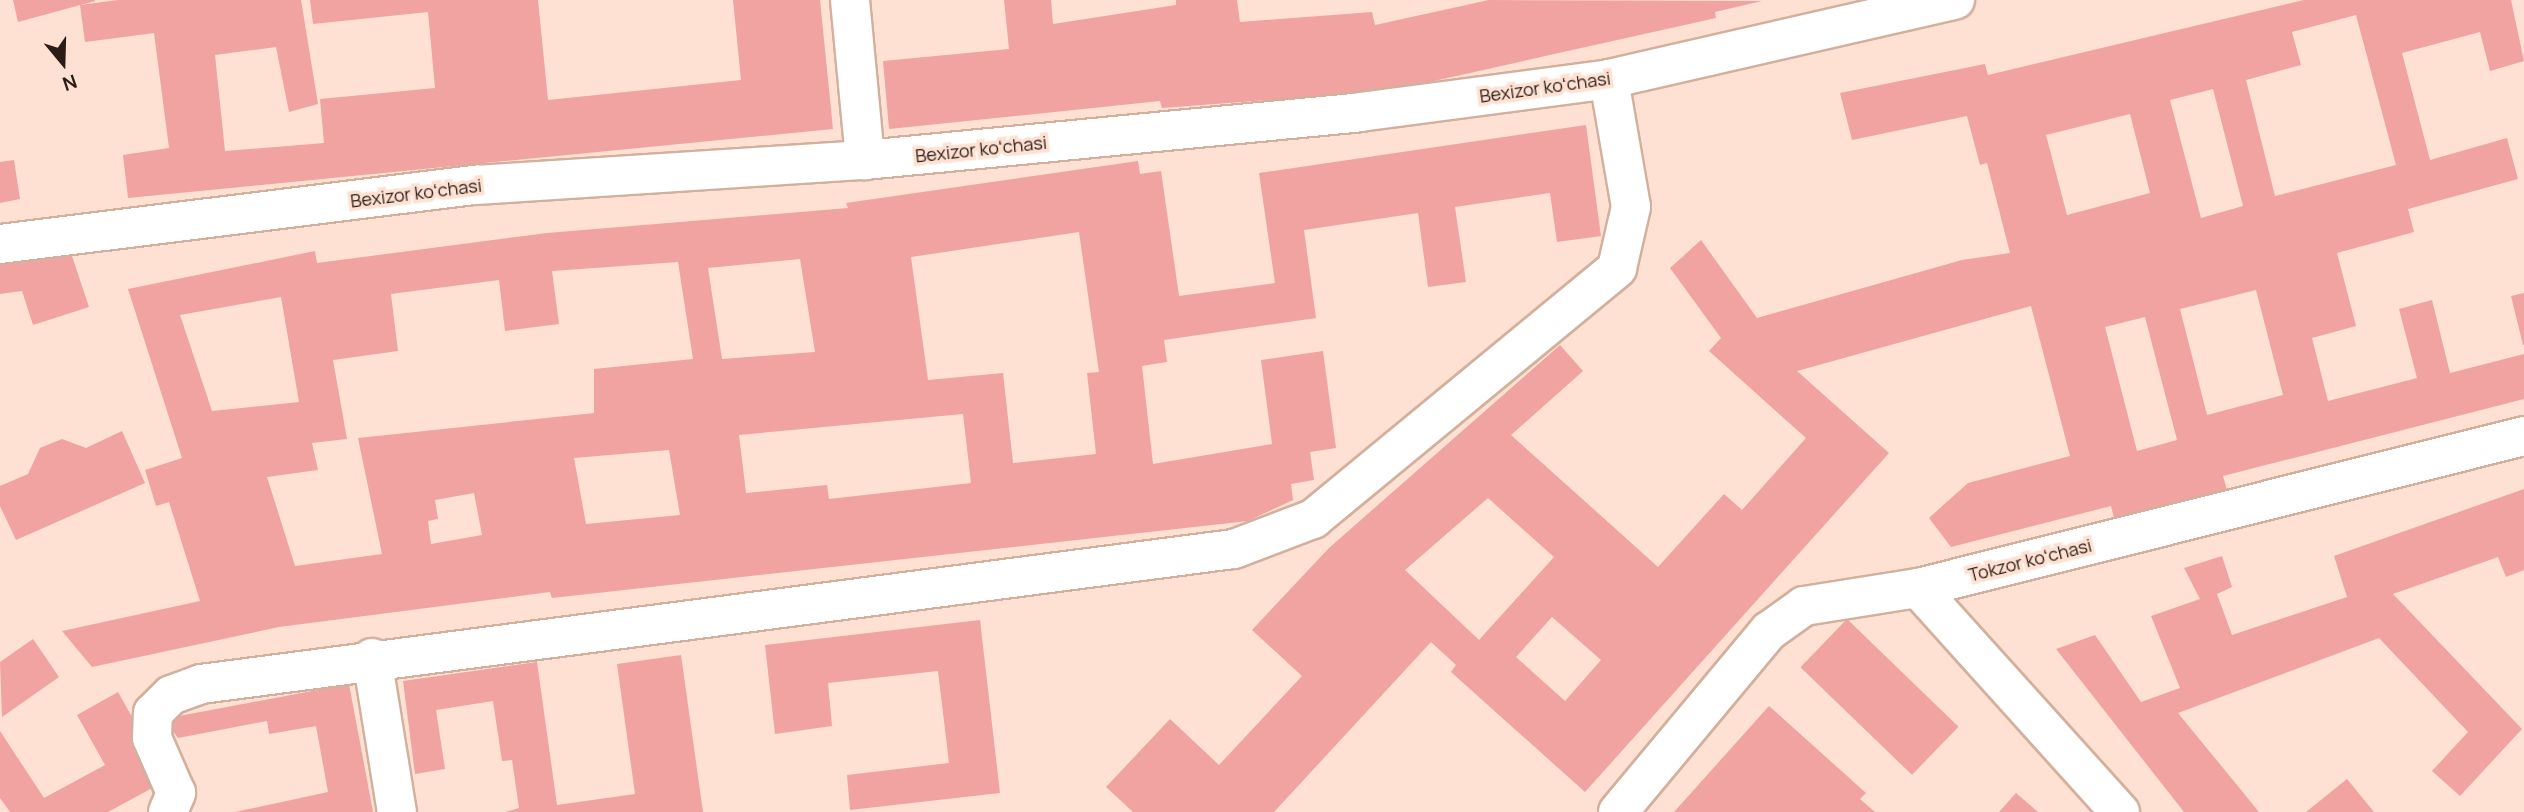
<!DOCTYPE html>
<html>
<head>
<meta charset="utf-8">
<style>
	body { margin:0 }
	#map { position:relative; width:2524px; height:812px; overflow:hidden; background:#fee1d2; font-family:Manrope,sans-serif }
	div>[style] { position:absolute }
	.building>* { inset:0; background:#f0a3a1; transform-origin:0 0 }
	.roads { filter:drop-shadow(2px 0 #d2b09d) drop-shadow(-2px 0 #d2b09d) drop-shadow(0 2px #d2b09d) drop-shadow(0 -2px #d2b09d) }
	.street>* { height:38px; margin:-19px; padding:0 19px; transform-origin:19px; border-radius:19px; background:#fff }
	span { translate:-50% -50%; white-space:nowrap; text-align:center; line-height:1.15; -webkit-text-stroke:7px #fee1d2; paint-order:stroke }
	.street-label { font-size:18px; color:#2a1d16 }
	.north { position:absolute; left:28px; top:28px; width:70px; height:70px; -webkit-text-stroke:5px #fee1d2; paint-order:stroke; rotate:161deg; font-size:19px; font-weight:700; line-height:28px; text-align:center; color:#2a1d16 }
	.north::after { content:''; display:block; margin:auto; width:24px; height:32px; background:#2a1d16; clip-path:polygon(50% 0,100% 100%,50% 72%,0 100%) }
</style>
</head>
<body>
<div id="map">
	<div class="building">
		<div style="clip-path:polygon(13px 0,95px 0,95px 1px,18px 22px)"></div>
		<div style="clip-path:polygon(118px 0,301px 0,318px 104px,289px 112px,276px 47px,215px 55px,225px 151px,324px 143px,320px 99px,435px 88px,428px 12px,313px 24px,310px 0,538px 0,548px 100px,741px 80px,733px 0,820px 0,833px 129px,128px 198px,123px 155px,169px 148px,154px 33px,85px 42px,80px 5px)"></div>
		<div style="clip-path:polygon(1004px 0,1051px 0,1053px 24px,1176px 5px,1176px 0,1237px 0,1240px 22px,1372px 12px,1375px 25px,1489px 0,1762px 1px,1715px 12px,1716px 18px,1389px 91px,1162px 108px,1160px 101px,889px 129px,883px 61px,1009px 49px)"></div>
		<div style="clip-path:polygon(evenodd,2304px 0,2511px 0,2524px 61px,2490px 71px,2480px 32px,2402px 53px,2430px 160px,2507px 138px,2518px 179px,2408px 209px,2414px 232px,2337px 253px,2356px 326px,2312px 338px,2328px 401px,2417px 378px,2399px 309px,2432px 300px,2450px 373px,2524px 354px,2524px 399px,2223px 476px,2230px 501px,2117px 530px,2111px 506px,1951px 547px,1929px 518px,1968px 483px,2070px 456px,2031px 306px,1797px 371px,1889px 453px,1585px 792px,1451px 672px,1456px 665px,1431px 642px,1274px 812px,1133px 812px,1106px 787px,1170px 719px,1219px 765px,1302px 676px,1252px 630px,1329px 548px,1560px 345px,1583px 371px,1511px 435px,1658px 567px,1724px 494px,1742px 510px,1806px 438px,1709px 351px,1721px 338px,1670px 268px,1701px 240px,1757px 318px,1962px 260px,2010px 253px,1987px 163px,1980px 165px,1967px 116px,1852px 140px,1840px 93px,1985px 64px,1988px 75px,2304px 0,2356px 15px,2396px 165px,2275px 196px,2246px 80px,2301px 65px,2292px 32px,2356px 15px,2304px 0,2213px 89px,2243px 206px,2201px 218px,2170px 100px,2213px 89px,2304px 0,2130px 114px,2150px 193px,2067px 215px,2046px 135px,2130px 114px,2304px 0,2256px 290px,2283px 395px,2207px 415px,2180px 309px,2256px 290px,2304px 0,2145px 317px,2177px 440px,2137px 451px,2105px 327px,2145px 317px,2304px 0,1488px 498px,1554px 557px,1479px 640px,1405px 570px,1488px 498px,2304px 0,1552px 617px,1601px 660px,1565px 701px,1516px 657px,1552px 617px)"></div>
		<div style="clip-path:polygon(evenodd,1586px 125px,1601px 236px,1557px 242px,1550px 193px,1455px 207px,1466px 282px,1428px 287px,1418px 213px,1304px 230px,1316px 318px,1164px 340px,1167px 362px,1142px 366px,1153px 464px,1272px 444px,1261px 360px,1323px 351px,1336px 448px,1310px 452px,1314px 480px,1291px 484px,1293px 500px,1248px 521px,552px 598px,550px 592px,279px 627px,92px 667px,62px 631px,200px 601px,169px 502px,156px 506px,145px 470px,182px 458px,128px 289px,315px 251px,317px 263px,547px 233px,848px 208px,846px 203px,1138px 161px,1140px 174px,1161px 171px,1179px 296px,1275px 283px,1259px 173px,1586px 125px,1079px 232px,1099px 372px,1087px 373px,1096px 454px,1013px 463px,1003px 373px,928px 380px,911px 257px,1079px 232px,1586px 125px,800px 259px,815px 352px,722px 359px,708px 268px,800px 259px,1586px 125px,678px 262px,693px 359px,594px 369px,594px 413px,358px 438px,382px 554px,295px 566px,267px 477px,318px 470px,312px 443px,347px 439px,333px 360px,398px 351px,391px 294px,499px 280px,505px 331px,559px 324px,552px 271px,678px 262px,1586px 125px,281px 297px,299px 402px,212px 411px,180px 315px,281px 297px,1586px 125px,963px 414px,971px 483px,829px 499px,827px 485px,746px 493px,739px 435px,963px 414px,1586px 125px,669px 450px,680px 515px,586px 524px,574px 458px,669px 450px,1586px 125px,474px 493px,482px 535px,431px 544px,428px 521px,438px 519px,435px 500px,474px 493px)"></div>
		<div style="clip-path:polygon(14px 160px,20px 199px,0 203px,0 162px)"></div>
		<div style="clip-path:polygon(72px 256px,89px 307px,33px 325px,22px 291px,0 294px,0 265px)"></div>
		<div style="clip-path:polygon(2524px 293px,2524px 345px,2523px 345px,2511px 296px)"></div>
		<div style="clip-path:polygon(122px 431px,145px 483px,16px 540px,0 506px,0 486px,28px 474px,40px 448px,62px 439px,86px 448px)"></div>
		<div style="clip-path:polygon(2524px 489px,2524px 570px,2506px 577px,2498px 557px,2393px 594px,2522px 729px,2460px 796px,2432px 771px,2468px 732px,2379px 638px,2178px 713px,2259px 812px,2184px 812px,2056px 649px,2095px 635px,2141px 702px,2180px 688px,2151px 616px,2200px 599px,2184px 568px,2222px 556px,2232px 587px,2217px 594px,2232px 635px,2347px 597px,2334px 556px)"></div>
		<div style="left:1847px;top:619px;width:155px;height:67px;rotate:44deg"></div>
		<div style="clip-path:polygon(980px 620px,1000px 793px,850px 810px,847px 775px,949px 763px,938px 671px,828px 683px,832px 726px,775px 734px,765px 645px)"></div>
		<div style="clip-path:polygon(33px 639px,59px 677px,2px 717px,0 662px)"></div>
		<div style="clip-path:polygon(681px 655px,703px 812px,505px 812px,519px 808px,512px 760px,502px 761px,493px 701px,436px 710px,445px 769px,415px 774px,403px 681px,537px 662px,557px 805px,635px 794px,617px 664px)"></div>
		<div style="clip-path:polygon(349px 684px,373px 812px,235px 812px,328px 792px,316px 726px,269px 734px,267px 721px,178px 738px,163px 719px)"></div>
		<div style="clip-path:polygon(118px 692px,167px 780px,108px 812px,10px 812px,0 798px,0 731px,44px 798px,105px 765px,77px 715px)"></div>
		<div style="clip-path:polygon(1769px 706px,1866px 793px,1860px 799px,1875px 812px,1674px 812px)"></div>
		<div style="clip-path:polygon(2347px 779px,2374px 812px,2306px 812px)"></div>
		<div style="clip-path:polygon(2016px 793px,2038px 812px,1999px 812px)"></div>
	</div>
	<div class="roads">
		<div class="street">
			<div style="left:850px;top:0;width:161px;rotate:84.6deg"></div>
			<div style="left:0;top:244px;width:480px;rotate:-7.1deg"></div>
			<div style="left:476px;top:185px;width:390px;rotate:-3.7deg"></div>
			<div style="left:865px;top:160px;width:497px;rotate:-5.5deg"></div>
			<div style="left:1360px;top:112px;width:251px;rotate:-7.5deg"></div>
			<div style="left:1609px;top:79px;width:355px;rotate:-12.9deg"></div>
			<div style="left:1918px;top:588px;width:302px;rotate:48deg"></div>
			<div style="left:372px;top:658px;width:156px;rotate:80.8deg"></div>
			<div style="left:168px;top:812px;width:21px;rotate:-67deg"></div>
			<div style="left:176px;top:793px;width:60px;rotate:-113.6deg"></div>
			<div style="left:152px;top:738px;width:25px;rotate:-88deg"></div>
			<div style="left:153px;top:713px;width:25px;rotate:-45deg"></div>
			<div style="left:171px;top:695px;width:32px;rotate:-20deg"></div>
			<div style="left:201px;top:684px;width:1042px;rotate:-7.45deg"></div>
			<div style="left:1234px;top:549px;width:85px;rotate:-20.8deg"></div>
			<div style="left:1313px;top:519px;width:394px;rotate:-39.5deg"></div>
			<div style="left:1617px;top:268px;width:63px;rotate:-77.1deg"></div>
			<div style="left:1631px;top:207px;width:130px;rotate:-99.8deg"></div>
			<div style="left:1618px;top:812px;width:236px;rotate:-50.2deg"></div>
			<div style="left:1769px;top:631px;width:43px;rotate:-35.5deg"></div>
			<div style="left:1804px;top:606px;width:115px;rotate:-9deg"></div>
			<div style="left:1918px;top:588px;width:625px;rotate:-14.08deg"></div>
		</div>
	</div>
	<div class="street-label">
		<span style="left:1545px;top:87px;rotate:-8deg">Bexizor koʻchasi</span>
		<span style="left:981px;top:149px;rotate:-6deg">Bexizor koʻchasi</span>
		<span style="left:416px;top:193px;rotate:-7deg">Bexizor koʻchasi</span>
		<span style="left:2030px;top:560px;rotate:-14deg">Tokzor koʻchasi</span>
	</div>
	<div class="north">N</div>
</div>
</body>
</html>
